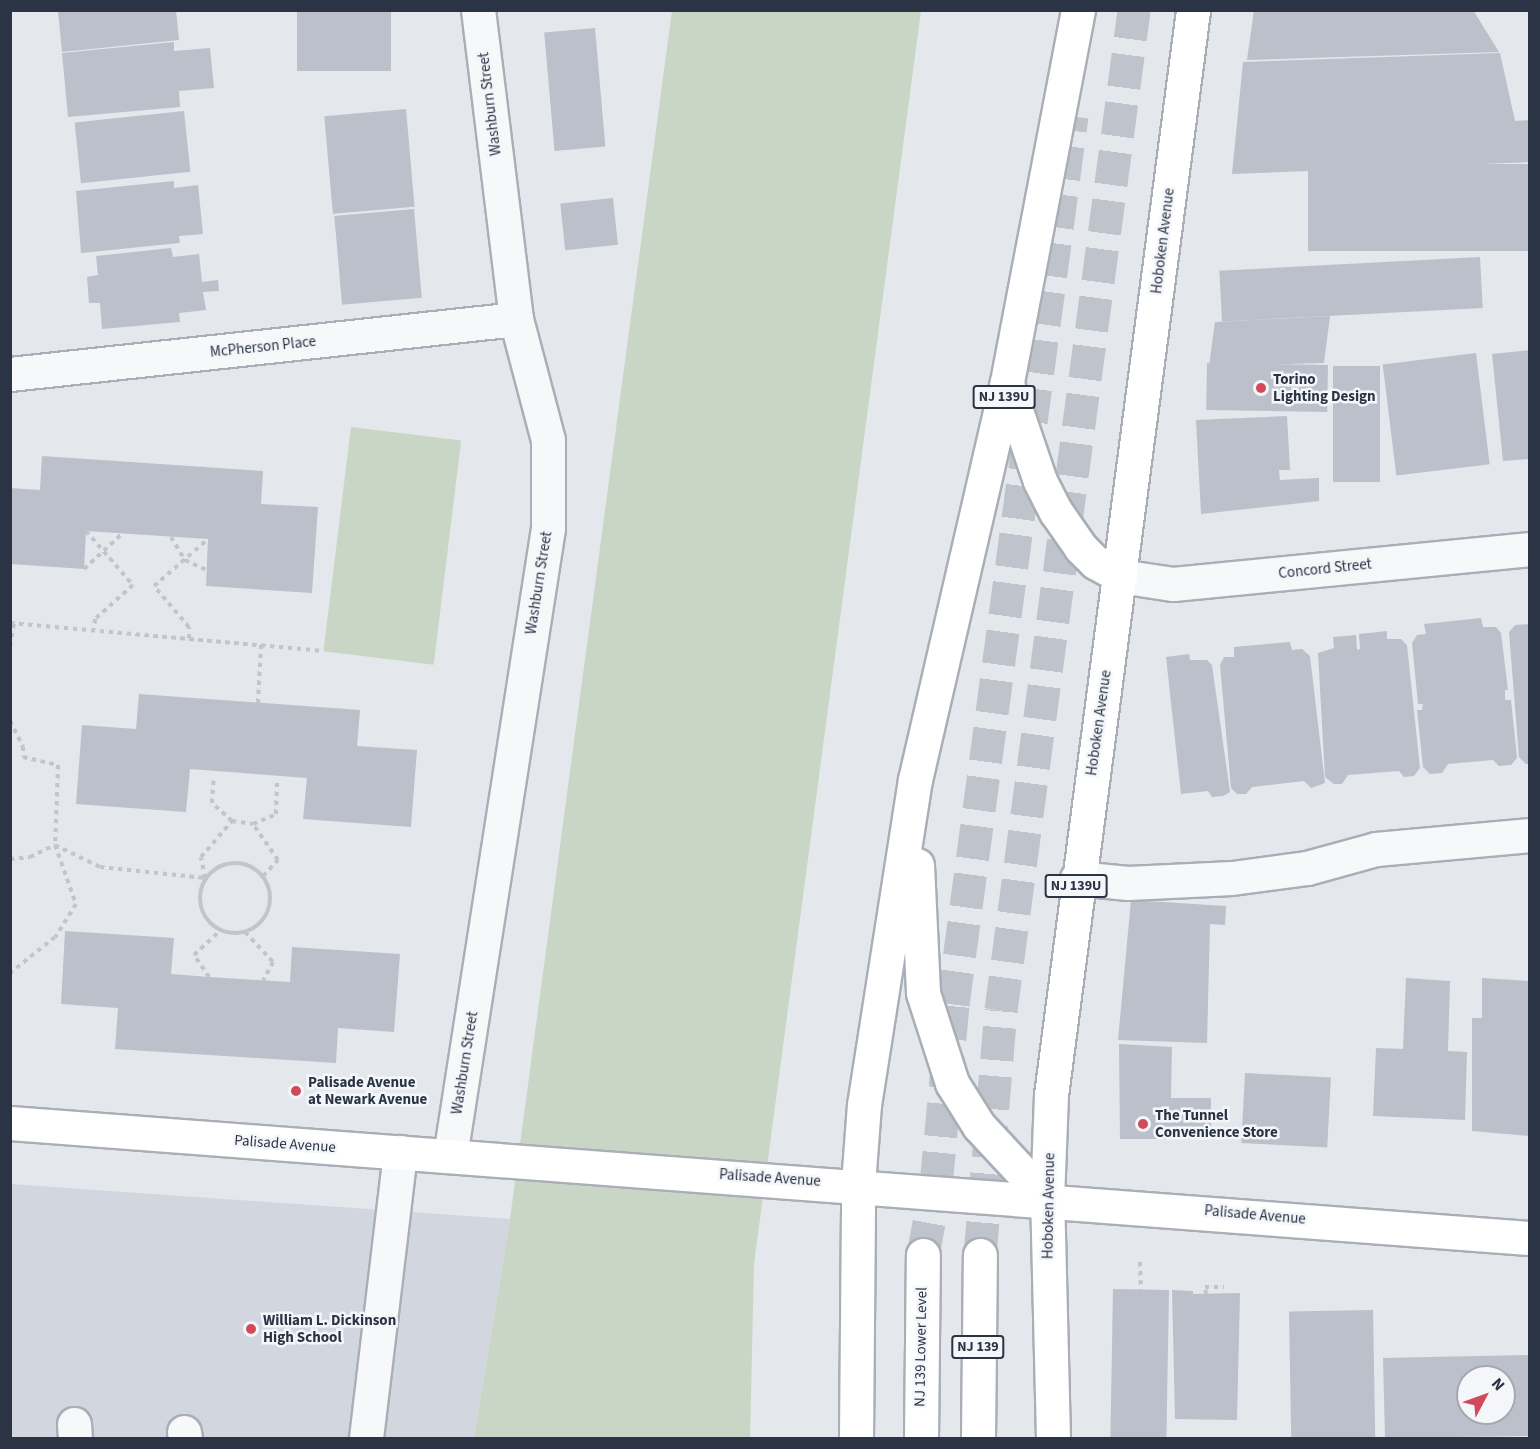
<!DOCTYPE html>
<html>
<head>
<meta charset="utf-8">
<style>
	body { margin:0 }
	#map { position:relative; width:1540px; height:1449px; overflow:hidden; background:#e4e7ec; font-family:"Source Sans 3",sans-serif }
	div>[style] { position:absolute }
	.built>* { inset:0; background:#d2d6de }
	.green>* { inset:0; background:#c9d6c5; transform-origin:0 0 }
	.building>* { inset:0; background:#bbc0ca; transform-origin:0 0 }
	.highway-tunnel>* { height:33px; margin-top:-16.5px; transform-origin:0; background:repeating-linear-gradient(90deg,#bfc3cb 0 33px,transparent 0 49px) }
	.path>* { height:4px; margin-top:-2px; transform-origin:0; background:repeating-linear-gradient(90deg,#c2c5cb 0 4.5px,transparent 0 9px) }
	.path>.ring { margin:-2px; padding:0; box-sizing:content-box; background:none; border:4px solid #c2c5cb; border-radius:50% }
	.roads { filter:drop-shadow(2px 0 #a9aeb7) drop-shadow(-2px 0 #a9aeb7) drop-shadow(0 2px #a9aeb7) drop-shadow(0 -2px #a9aeb7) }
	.minor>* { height:33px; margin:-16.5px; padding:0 16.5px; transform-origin:16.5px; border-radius:16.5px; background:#f7f8fa }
	.major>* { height:33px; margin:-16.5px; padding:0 16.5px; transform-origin:16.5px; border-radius:16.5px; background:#fff }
	.highway>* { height:33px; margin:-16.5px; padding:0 16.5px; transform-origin:16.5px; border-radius:16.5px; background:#fff }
	.dots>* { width:16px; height:16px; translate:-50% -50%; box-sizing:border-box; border:3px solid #f4f6f9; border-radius:50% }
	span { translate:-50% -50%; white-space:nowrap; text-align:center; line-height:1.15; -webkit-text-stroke:5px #f4f6f9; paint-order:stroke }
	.shield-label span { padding:2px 4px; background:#f4f6f9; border:2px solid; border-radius:4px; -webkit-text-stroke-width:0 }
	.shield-label { font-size:14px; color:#2b3445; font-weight:700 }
	.street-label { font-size:15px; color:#2b3445 }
	.poi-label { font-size:15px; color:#2b3445; font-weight:700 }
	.left { translate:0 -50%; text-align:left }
	.frame { position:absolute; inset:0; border:12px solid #2b3445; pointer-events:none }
	.north { position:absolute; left:1456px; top:1365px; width:60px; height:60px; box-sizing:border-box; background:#f4f6f9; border:2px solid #a4a8b1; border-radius:50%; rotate:49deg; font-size:16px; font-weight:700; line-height:24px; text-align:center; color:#2b3445 }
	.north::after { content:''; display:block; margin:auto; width:21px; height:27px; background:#d1495b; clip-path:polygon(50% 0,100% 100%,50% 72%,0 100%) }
</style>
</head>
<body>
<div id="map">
	<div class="built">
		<div style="clip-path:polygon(10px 1184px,510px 1219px,474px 1438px,11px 1438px)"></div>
	</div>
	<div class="green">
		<div style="clip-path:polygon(672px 11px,921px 11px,754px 1264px,750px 1438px,474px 1438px,510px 1219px)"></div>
		<div style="left:351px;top:427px;width:111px;height:226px;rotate:7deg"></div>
	</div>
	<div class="building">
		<div style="clip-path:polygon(176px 10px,179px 40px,62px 52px,58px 11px)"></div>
		<div style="left:297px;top:10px;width:94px;height:61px"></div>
		<div style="clip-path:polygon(1254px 10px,1473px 10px,1499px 52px,1247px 60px)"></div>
		<div style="left:595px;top:28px;width:119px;height:51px;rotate:85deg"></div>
		<div style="clip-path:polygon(174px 42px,174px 51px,210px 48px,214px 88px,179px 91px,180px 107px,68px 117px,62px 53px)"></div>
		<div style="clip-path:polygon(1500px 53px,1515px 121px,1530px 120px,1530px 162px,1232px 174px,1243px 62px)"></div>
		<div style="left:406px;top:109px;width:98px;height:82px;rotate:85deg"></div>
		<div style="left:184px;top:111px;width:61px;height:110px;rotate:84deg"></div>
		<div style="left:1530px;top:164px;width:87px;height:222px;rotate:90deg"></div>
		<div style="clip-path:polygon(174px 181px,174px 188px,198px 185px,203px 234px,179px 236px,180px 243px,81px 253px,76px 191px)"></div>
		<div style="left:613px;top:198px;width:47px;height:53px;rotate:84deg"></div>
		<div style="left:414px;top:209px;width:89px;height:80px;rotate:85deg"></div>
		<div style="clip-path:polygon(171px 248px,173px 257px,199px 254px,202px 282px,218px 280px,219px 291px,203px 292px,206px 310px,179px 313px,180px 322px,102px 329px,100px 303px,89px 303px,87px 277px,98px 275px,96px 256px)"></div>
		<div style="left:1480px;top:257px;width:51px;height:261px;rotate:87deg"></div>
		<div style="clip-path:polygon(1330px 316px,1324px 363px,1209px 366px,1215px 322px)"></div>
		<div style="clip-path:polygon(1530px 350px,1530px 459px,1503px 461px,1492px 354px)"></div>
		<div style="left:1476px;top:353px;width:112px;height:94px;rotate:83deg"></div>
		<div style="left:1328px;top:365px;width:47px;height:121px;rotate:91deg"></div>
		<div style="left:1333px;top:366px;width:47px;height:116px"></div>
		<div style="clip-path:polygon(1287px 416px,1290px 470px,1279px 470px,1280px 480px,1319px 478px,1319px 501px,1201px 514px,1196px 420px)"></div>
		<div style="clip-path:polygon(42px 456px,263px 471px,261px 504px,318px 507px,312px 593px,206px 586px,208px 539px,86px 531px,84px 569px,10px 564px,10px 488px,40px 490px)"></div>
		<div style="clip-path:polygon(1481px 618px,1483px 627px,1496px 627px,1501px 633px,1508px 690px,1505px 690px,1505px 700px,1511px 700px,1517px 758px,1511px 765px,1499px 766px,1493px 760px,1448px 764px,1442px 773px,1430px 774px,1423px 767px,1417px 710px,1422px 710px,1423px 704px,1418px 704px,1412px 643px,1417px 635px,1426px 634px,1424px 624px)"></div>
		<div style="clip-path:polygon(1530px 624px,1530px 764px,1526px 764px,1519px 757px,1509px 632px,1515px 625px)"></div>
		<div style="clip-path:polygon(1387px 631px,1387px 639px,1401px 639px,1407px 645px,1420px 768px,1414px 776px,1404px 777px,1399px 771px,1373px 773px,1348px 775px,1342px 784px,1334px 784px,1325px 777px,1318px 653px,1334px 648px,1333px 637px,1356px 635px,1357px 650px,1360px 649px,1359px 634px)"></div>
		<div style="clip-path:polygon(1290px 642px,1292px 650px,1302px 649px,1310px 656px,1325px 783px,1311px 788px,1304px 781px,1252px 787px,1246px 794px,1237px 794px,1231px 788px,1220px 665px,1224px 657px,1234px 657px,1234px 647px)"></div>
		<div style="clip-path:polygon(1189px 654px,1190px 660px,1207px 660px,1212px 665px,1230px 792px,1223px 796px,1212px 797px,1208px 791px,1181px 794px,1166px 657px)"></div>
		<div style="clip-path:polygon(139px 694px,360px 710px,357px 746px,417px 750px,411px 827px,303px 819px,307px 778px,190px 769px,186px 812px,76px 804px,82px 725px,136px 729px)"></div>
		<div style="clip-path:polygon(1131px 900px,1226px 906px,1225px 925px,1210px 924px,1207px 1043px,1118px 1040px)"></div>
		<div style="clip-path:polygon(65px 931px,174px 938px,171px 974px,209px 977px,290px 982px,292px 947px,400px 954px,394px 1032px,338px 1028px,336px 1063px,115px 1049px,118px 1008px,61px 1004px)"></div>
		<div style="clip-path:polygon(1406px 978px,1450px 981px,1448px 1051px,1467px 1052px,1465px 1120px,1373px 1116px,1376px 1048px,1403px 1049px)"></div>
		<div style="clip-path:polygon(1482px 978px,1530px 981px,1530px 1136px,1472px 1131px,1472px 1018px,1482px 1018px)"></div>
		<div style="clip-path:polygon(1119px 1044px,1172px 1047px,1171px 1098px,1211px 1098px,1211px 1139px,1120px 1139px)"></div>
		<div style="left:1245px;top:1073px;width:86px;height:70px;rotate:3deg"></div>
		<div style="left:1113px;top:1289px;width:56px;height:149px;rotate:1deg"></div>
		<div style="clip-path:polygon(1172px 1290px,1193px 1291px,1193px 1294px,1240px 1293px,1237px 1420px,1175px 1419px)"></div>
		<div style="left:1373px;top:1310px;width:128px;height:84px;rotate:89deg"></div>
		<div style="clip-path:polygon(evenodd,1530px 1355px,1530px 1436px,1385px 1438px,1383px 1358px,1530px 1355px,1468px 1377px,1504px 1377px,1504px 1413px,1468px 1413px,1468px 1377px)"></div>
	</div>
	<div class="highway-tunnel">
		<div style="left:923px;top:1255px;width:71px;rotate:-79.5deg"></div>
		<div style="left:936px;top:1185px;width:182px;rotate:-84.6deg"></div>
		<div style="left:953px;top:1004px;width:896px;rotate:-82.37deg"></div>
		<div style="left:980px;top:1255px;width:246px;rotate:-85.1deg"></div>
		<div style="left:1001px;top:1010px;width:1009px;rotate:-82.42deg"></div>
	</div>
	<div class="path">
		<div style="left:86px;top:531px;width:72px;rotate:49deg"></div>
		<div style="left:133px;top:585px;width:51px;rotate:138.2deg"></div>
		<div style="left:95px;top:619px;width:10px;rotate:96deg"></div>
		<div style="left:171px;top:537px;width:27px;rotate:59deg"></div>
		<div style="left:185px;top:560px;width:23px;rotate:25deg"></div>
		<div style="left:84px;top:569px;width:53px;rotate:-42.7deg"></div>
		<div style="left:10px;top:623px;width:315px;rotate:5.1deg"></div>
		<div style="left:189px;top:638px;width:11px;rotate:-90deg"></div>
		<div style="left:189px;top:627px;width:54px;rotate:-130.5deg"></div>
		<div style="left:154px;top:586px;width:72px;rotate:-41deg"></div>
		<div style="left:10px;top:646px;width:23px;rotate:-80deg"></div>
		<div style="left:258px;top:703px;width:58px;rotate:-87deg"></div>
		<div style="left:10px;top:721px;width:29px;rotate:63deg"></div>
		<div style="left:23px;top:747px;width:10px;rotate:90deg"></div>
		<div style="left:23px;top:757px;width:36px;rotate:13deg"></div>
		<div style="left:58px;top:765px;width:80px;rotate:92.1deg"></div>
		<div style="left:55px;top:845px;width:63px;rotate:70.4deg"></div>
		<div style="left:76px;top:904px;width:39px;rotate:122deg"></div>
		<div style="left:55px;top:937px;width:58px;rotate:141.3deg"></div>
		<div style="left:232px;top:821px;width:21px;rotate:8deg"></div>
		<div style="left:10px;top:859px;width:20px;rotate:-6deg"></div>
		<div style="left:30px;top:857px;width:28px;rotate:-26deg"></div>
		<div style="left:55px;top:845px;width:50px;rotate:26.1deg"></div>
		<div style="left:100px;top:867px;width:106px;rotate:6deg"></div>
		<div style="left:205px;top:878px;width:21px;rotate:-101deg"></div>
		<div style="left:201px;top:857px;width:48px;rotate:-49.3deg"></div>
		<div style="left:232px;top:821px;width:27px;rotate:-138deg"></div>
		<div style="left:212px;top:803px;width:26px;rotate:-86deg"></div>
		<div class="ring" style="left:200px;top:863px;width:66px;height:66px"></div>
		<div style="left:263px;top:876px;width:22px;rotate:-47deg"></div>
		<div style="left:278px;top:860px;width:44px;rotate:-124.8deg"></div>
		<div style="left:253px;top:824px;width:25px;rotate:-23deg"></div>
		<div style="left:276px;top:814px;width:31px;rotate:-88deg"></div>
		<div style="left:245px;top:932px;width:41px;rotate:47deg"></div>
		<div style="left:273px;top:962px;width:21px;rotate:118deg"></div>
		<div style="left:209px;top:977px;width:27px;rotate:-124deg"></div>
		<div style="left:194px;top:955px;width:37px;rotate:-43deg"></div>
		<div style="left:1140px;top:1262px;width:28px;rotate:88deg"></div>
		<div style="left:1206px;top:1294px;width:7px;rotate:-98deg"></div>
		<div style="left:1205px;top:1287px;width:19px"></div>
	</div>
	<div class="roads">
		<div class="minor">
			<div style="left:10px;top:374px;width:509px;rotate:-6.2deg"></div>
			<div style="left:1120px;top:576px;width:54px;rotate:8.6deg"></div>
			<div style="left:1173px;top:584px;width:359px;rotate:-5.6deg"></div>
			<div style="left:1077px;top:878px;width:51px;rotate:5.6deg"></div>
			<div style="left:1128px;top:883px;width:104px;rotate:-2.8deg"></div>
			<div style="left:1232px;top:878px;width:76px;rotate:-7.6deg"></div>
			<div style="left:1307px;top:868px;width:72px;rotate:-15.4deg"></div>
			<div style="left:1376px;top:849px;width:155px;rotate:-5.2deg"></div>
			<div style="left:450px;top:1156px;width:636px;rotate:-81.13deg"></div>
			<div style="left:548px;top:528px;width:88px;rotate:-90deg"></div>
			<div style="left:548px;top:440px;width:125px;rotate:-104.8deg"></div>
			<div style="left:516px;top:319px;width:311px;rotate:-97deg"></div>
			<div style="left:74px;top:1424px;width:14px;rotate:86deg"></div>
			<div style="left:184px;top:1432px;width:6px;rotate:81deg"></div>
			<div style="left:366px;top:1438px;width:288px;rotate:-83.2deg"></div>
		</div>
		<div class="major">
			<div style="left:1007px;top:384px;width:102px;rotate:71.2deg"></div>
			<div style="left:1040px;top:481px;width:35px;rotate:63deg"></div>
			<div style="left:1056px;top:512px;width:44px;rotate:55.2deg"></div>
			<div style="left:1081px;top:548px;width:20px;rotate:45deg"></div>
			<div style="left:1095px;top:562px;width:29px;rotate:29deg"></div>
			<div style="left:917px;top:865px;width:128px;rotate:87.3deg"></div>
			<div style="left:923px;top:993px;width:95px;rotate:72.1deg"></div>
			<div style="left:952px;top:1083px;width:51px;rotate:57.9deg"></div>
			<div style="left:979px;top:1126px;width:100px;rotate:47deg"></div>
			<div style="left:10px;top:1123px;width:1524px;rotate:4.33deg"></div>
			<div style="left:858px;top:1184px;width:79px;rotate:-85.7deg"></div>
			<div style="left:864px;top:1105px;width:329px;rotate:-81.1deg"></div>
			<div style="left:915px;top:780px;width:408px;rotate:-77deg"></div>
			<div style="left:1007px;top:382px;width:379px;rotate:-79.2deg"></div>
			<div style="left:1053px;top:1438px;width:239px;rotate:-91.4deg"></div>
			<div style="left:1047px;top:1199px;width:104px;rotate:-87.8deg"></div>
			<div style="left:1051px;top:1095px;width:1094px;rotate:-82.54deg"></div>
		</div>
		<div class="highway">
			<div style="left:856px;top:1438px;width:254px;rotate:-89.5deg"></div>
			<div style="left:921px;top:1438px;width:183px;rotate:-89.4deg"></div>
			<div style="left:978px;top:1438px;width:183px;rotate:-89.4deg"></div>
		</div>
	</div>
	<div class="dots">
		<div style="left:1261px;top:388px;background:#d1495b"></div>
		<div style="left:296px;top:1091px;background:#d1495b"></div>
		<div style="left:1143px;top:1124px;background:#d1495b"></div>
		<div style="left:251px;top:1329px;background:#d1495b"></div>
	</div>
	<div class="shield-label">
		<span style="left:1004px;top:397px">NJ 139U</span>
		<span style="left:1076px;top:886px">NJ 139U</span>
		<span style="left:978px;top:1347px">NJ 139</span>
	</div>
	<div class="street-label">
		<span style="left:490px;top:104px;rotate:-97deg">Washburn Street</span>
		<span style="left:1163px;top:241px;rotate:-83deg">Hoboken Avenue</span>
		<span style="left:263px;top:347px;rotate:-6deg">McPherson Place</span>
		<span style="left:1325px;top:569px;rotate:-6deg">Concord Street</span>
		<span style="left:539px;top:583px;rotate:-81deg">Washburn Street</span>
		<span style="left:1099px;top:723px;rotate:-82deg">Hoboken Avenue</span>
		<span style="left:465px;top:1063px;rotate:-81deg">Washburn Street</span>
		<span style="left:285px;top:1144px;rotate:4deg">Palisade Avenue</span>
		<span style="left:770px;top:1178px;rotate:4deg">Palisade Avenue</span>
		<span style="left:1049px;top:1206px;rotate:-89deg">Hoboken Avenue</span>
		<span style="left:1255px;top:1215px;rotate:5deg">Palisade Avenue</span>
		<span style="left:921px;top:1347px;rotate:-89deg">NJ 139 Lower Level</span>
	</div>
	<div class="poi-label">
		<span class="left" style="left:1273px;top:388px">Torino<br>Lighting Design</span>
		<span class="left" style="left:308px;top:1091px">Palisade Avenue<br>at Newark Avenue</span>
		<span class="left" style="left:1155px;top:1124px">The Tunnel<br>Convenience Store</span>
		<span class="left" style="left:263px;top:1329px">William L. Dickinson<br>High School</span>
	</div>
	<div class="frame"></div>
	<div class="north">N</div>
</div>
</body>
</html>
